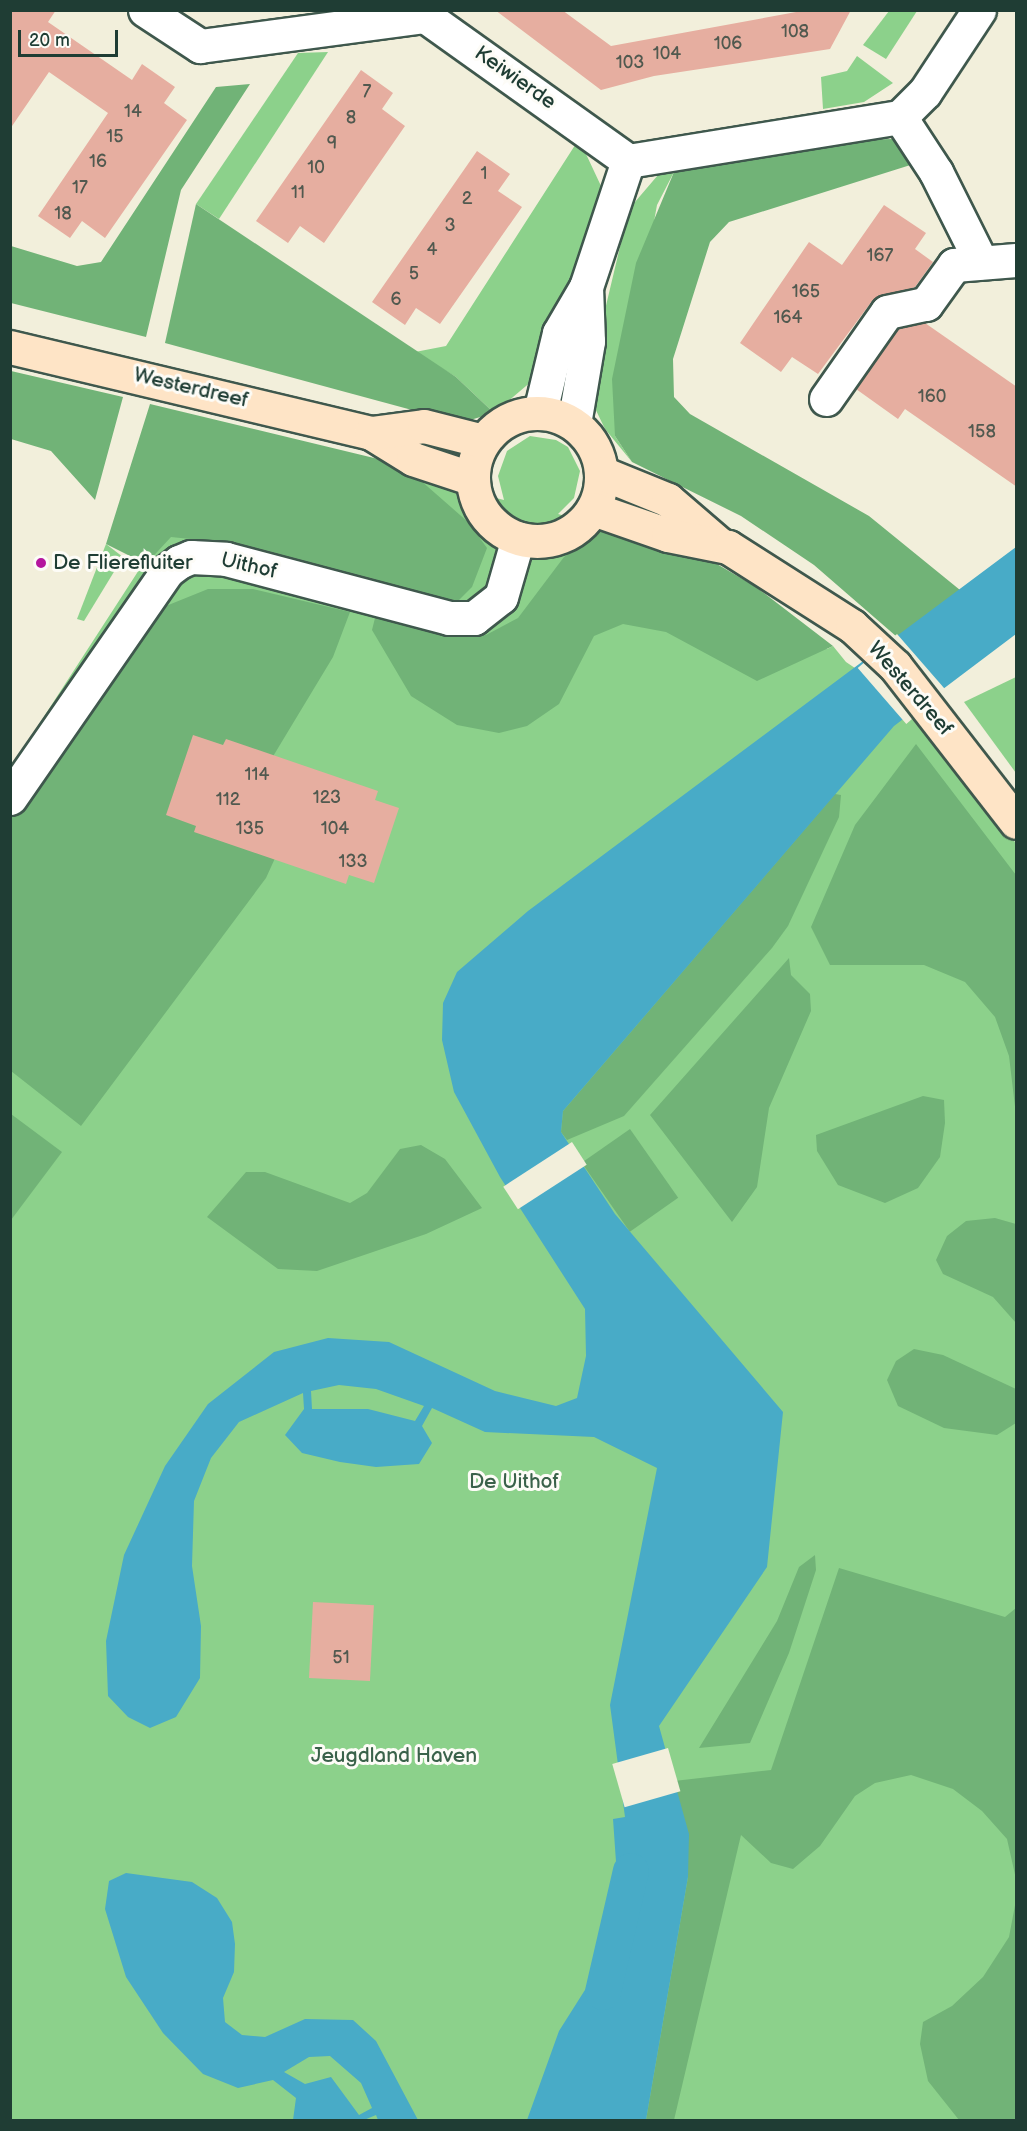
<!DOCTYPE html>
<html>
<head>
<meta charset="utf-8">
<style>
	body { margin:0 }
	#map { position:relative; width:1027px; height:2131px; overflow:hidden; background:#f2efdb; font-family:"Balsamiq Sans",sans-serif }
	div>[style] { position:absolute }
	.green>* { inset:0; background:#8cd18b }
	.forest>* { inset:0; background:#71b377; transform-origin:0 0 }
	.water>* { inset:0; background:#48abc7 }
	.pier>* { inset:0; background:#f2efdb; transform-origin:0 0 }
	.canal>* { height:36px; margin:-18px; padding:0 18px; transform-origin:18px; border-radius:18px; background:#48abc7 }
	.building>* { inset:0; background:#e6aea0; transform-origin:0 0 }
	.roads { filter:drop-shadow(2px 0 #3f584d) drop-shadow(-2px 0 #3f584d) drop-shadow(0 2px #3f584d) drop-shadow(0 -2px #3f584d) }
	.minor>* { height:33px; margin:-16.5px; padding:0 16.5px; transform-origin:16.5px; border-radius:16.5px; background:#fff }
	.secondary>* { height:33px; margin:-16.5px; padding:0 16.5px; transform-origin:16.5px; border-radius:16.5px; background:#fee4c6 }
	.secondary>.ring { margin:-16.5px; padding:0; box-sizing:content-box; background:none; border:33px solid #fee4c6; border-radius:50% }
	.dots>* { width:16px; height:16px; translate:-50% -50%; box-sizing:border-box; border:3px solid #fdfcf7; border-radius:50% }
	span { translate:-50% -50%; white-space:nowrap; text-align:center; line-height:1.15; -webkit-text-stroke:6px #fdfcf7; paint-order:stroke }
	.number-label { font-size:18px; color:#51594f }
	.number-label span { -webkit-text-stroke-width:0 }
	.street-label { font-size:21px; color:#1f3d34 }
	.poi-label { font-size:21px; color:#1f3d34 }
	.left { translate:0 -50%; text-align:left }
	.park-label { font-size:21px; color:#3a624a }
	.frame { position:absolute; inset:0; border:12px solid #1f3d34; pointer-events:none }
	.scale { position:absolute; left:18px; top:30px; width:100px; height:27px; box-sizing:border-box; border:3px solid #1f3d34; border-top:0; padding-left:8px; font-size:18px; line-height:21px; white-space:nowrap; color:#1f3d34; -webkit-text-stroke:4px #fdfcf7; paint-order:stroke }
</style>
</head>
<body>
<div id="map">
	<div class="green">
		<div style="clip-path:polygon(889px 11px,917px 11px,886px 59px,863px 45px)"></div>
		<div style="clip-path:polygon(328px 52px,219px 219px,196px 204px,298px 53px)"></div>
		<div style="clip-path:polygon(857px 56px,893px 83px,864px 102px,823px 109px,821px 77px,847px 71px)"></div>
		<div style="clip-path:polygon(579px 139px,601px 186px,574px 279px,539px 375px,494px 413px,456px 377px,415px 352px,446px 346px)"></div>
		<div style="clip-path:polygon(674px 172px,657px 205px,615px 436px,632px 462px,605px 429px,592px 402px,589px 377px,629px 209px,658px 175px)"></div>
		<div style="clip-path:polygon(229px 431px,504px 500px,498px 476px,507px 451px,530px 436px,556px 440px,568px 447px,580px 471px,574px 498px,558px 514px,595px 524px,827px 649px,833px 646px,846px 662px,944px 728px,1016px 844px,1016px 2120px,11px 2120px,10px 769px)"></div>
		<div style="clip-path:polygon(106px 544px,123px 557px,84px 621px,77px 619px)"></div>
		<div style="clip-path:polygon(1016px 677px,1016px 773px,964px 702px)"></div>
	</div>
	<div class="forest">
		<div style="clip-path:polygon(250px 84px,181px 190px,146px 337px,11px 303px,11px 246px,77px 266px,101px 262px,216px 87px)"></div>
		<div style="clip-path:polygon(893px 139px,913px 150px,920px 162px,729px 222px,710px 242px,673px 359px,674px 397px,690px 414px,869px 516px,960px 590px,897px 637px,814px 565px,741px 516px,632px 462px,615px 436px,612px 379px,636px 263px,674px 172px,845px 140px)"></div>
		<div style="clip-path:polygon(196px 204px,456px 377px,494px 413px,460px 423px,165px 343px)"></div>
		<div style="clip-path:polygon(11px 371px,123px 397px,95px 500px,51px 451px,11px 439px)"></div>
		<div style="clip-path:polygon(150px 404px,403px 465px,468px 522px,487px 548px,472px 587px,451px 608px,229px 543px,171px 537px,146px 564px,106px 544px)"></div>
		<div style="clip-path:polygon(605px 529px,705px 557px,756px 587px,833px 646px,757px 681px,666px 632px,623px 624px,594px 636px,559px 704px,527px 726px,499px 733px,457px 725px,411px 696px,372px 630px,376px 614px,486px 635px,518px 618px,564px 557px)"></div>
		<div style="clip-path:polygon(208px 589px,253px 589px,350px 612px,333px 657px,269px 763px,276px 856px,266px 878px,81px 1126px,11px 1071px,11px 814px,138px 630px,161px 608px)"></div>
		<div style="clip-path:polygon(916px 744px,1016px 875px,1016px 1115px,1009px 1056px,995px 1017px,965px 982px,924px 965px,830px 965px,811px 927px,855px 825px)"></div>
		<div style="clip-path:polygon(835px 794px,841px 795px,839px 817px,788px 926px,772px 948px,624px 1116px,567px 1140px,561px 1132px,563px 1111px)"></div>
		<div style="clip-path:polygon(789px 958px,791px 975px,810px 994px,811px 1011px,769px 1108px,757px 1187px,732px 1222px,650px 1115px)"></div>
		<div style="clip-path:polygon(923px 1096px,944px 1100px,945px 1123px,940px 1157px,918px 1188px,885px 1203px,838px 1185px,817px 1151px,816px 1135px)"></div>
		<div style="clip-path:polygon(11px 1114px,62px 1152px,11px 1220px)"></div>
		<div style="left:630px;top:1129px;width:84px;height:59px;rotate:55deg"></div>
		<div style="clip-path:polygon(421px 1145px,445px 1159px,482px 1208px,426px 1234px,317px 1271px,278px 1269px,207px 1217px,246px 1172px,265px 1172px,350px 1203px,367px 1193px,400px 1149px)"></div>
		<div style="clip-path:polygon(995px 1218px,1016px 1224px,1016px 1323px,993px 1297px,943px 1274px,936px 1260px,947px 1236px,966px 1221px)"></div>
		<div style="clip-path:polygon(914px 1349px,943px 1355px,1016px 1389px,1016px 1423px,997px 1435px,944px 1428px,898px 1406px,887px 1380px,896px 1361px)"></div>
		<div style="clip-path:polygon(815px 1555px,816px 1570px,789px 1653px,750px 1743px,699px 1748px,777px 1621px,799px 1567px)"></div>
		<div style="clip-path:polygon(839px 1568px,1005px 1617px,1016px 1608px,1016px 1879px,1007px 1839px,982px 1811px,953px 1789px,911px 1775px,875px 1783px,855px 1796px,820px 1846px,793px 1869px,771px 1863px,741px 1835px,674px 2120px,646px 2120px,688px 1877px,674px 1781px,771px 1770px)"></div>
		<div style="clip-path:polygon(1016px 1900px,1016px 2120px,959px 2120px,928px 2081px,920px 2044px,923px 2022px,952px 2006px,983px 1977px,1009px 1937px)"></div>
	</div>
	<div class="water">
		<div style="clip-path:polygon(evenodd,1016px 547px,1016px 634px,894px 726px,563px 1111px,561px 1132px,615px 1214px,783px 1412px,767px 1567px,659px 1726px,689px 1834px,688px 1877px,646px 2120px,527px 2120px,559px 2031px,621px 1933px,613px 1819px,625px 1817px,610px 1705px,657px 1468px,594px 1437px,485px 1432px,432px 1408px,422px 1426px,432px 1443px,419px 1464px,376px 1467px,340px 1462px,302px 1453px,285px 1435px,304px 1409px,303px 1393px,239px 1422px,211px 1458px,194px 1501px,192px 1566px,201px 1626px,200px 1678px,176px 1717px,150px 1728px,128px 1717px,108px 1696px,106px 1641px,124px 1555px,165px 1466px,208px 1404px,274px 1352px,328px 1338px,389px 1342px,495px 1391px,556px 1406px,577px 1398px,586px 1356px,585px 1309px,500px 1177px,454px 1092px,442px 1040px,443px 1003px,457px 972px,528px 911px,1016px 547px,339px 1385px,376px 1389px,424px 1406px,415px 1421px,368px 1409px,312px 1409px,311px 1391px,339px 1385px)"></div>
		<div style="clip-path:polygon(evenodd,126px 1873px,192px 1882px,217px 1898px,232px 1922px,235px 1944px,234px 1972px,223px 1998px,225px 2022px,242px 2035px,265px 2037px,305px 2019px,353px 2020px,376px 2041px,418px 2120px,378px 2120px,376px 2115px,364px 2120px,293px 2120px,296px 2098px,273px 2080px,238px 2088px,203px 2074px,163px 2033px,126px 1977px,105px 1909px,109px 1881px,126px 1873px,330px 2056px,361px 2083px,372px 2108px,359px 2115px,331px 2077px,305px 2084px,284px 2072px,309px 2057px,330px 2056px)"></div>
	</div>
	<div class="pier">
		<div style="left:897px;top:634px;width:74px;height:52px;rotate:49deg"></div>
		<div style="left:572px;top:1142px;width:27px;height:82px;rotate:57deg"></div>
		<div style="left:668px;top:1748px;width:45px;height:58px;rotate:74deg"></div>
	</div>
	<div class="canal">
		<div style="left:603px;top:1992px;width:124px;rotate:-77deg"></div>
	</div>
	<div class="building">
		<div style="clip-path:polygon(10px 10px,56px 10px,48px 22px,132px 80px,142px 64px,175px 87px,164px 103px,187px 120px,105px 238px,82px 221px,70px 238px,38px 216px,108px 113px,49px 72px,10px 129px)"></div>
		<div style="clip-path:polygon(495px 10px,562px 10px,611px 46px,807px 10px,851px 10px,830px 49px,654px 76px,601px 90px)"></div>
		<div style="clip-path:polygon(361px 70px,393px 93px,382px 109px,405px 126px,324px 243px,300px 226px,288px 243px,256px 221px)"></div>
		<div style="clip-path:polygon(477px 151px,510px 174px,498px 191px,522px 207px,440px 324px,416px 308px,405px 325px,372px 302px)"></div>
		<div style="clip-path:polygon(884px 205px,926px 233px,915px 249px,933px 262px,915px 287px,872px 301px,818px 374px,792px 357px,781px 372px,740px 343px,809px 242px,842px 265px)"></div>
		<div style="clip-path:polygon(925px 323px,1017px 387px,1017px 487px,905px 409px,898px 419px,856px 389px,898px 329px)"></div>
		<div style="clip-path:polygon(193px 735px,223px 745px,226px 739px,378px 791px,375px 800px,399px 808px,374px 883px,349px 875px,346px 884px,194px 832px,196px 826px,166px 815px)"></div>
		<div style="left:313px;top:1602px;width:61px;height:76px;rotate:3deg"></div>
	</div>
	<div class="roads">
		<div class="minor">
			<div style="left:145px;top:10px;width:66px;rotate:33.2deg"></div>
			<div style="left:200px;top:46px;width:227px;rotate:-7.6deg"></div>
			<div style="left:425px;top:16px;width:249px;rotate:35.5deg"></div>
			<div style="left:900px;top:117px;width:66px;rotate:56.8deg"></div>
			<div style="left:936px;top:172px;width:101px;rotate:63.4deg"></div>
			<div style="left:826px;top:399px;width:106px;rotate:-55deg"></div>
			<div style="left:887px;top:312px;width:40px;rotate:-12deg"></div>
			<div style="left:926px;top:304px;width:48px;rotate:-54.3deg"></div>
			<div style="left:954px;top:265px;width:62px;rotate:-4.6deg"></div>
			<div style="left:540px;top:412px;width:81px;rotate:-76.5deg"></div>
			<div style="left:559px;top:333px;width:53px;rotate:-59.6deg"></div>
			<div style="left:586px;top:287px;width:133px;rotate:-71.6deg"></div>
			<div style="left:628px;top:161px;width:276px;rotate:-9.2deg"></div>
			<div style="left:900px;top:117px;width:35px;rotate:-45deg"></div>
			<div style="left:925px;top:92px;width:98px;rotate:-56.6deg"></div>
			<div style="left:574px;top:424px;width:84px;rotate:-80.4deg"></div>
			<div style="left:588px;top:341px;width:54px;rotate:-92.1deg"></div>
			<div style="left:10px;top:798px;width:276px;rotate:-55.3deg"></div>
			<div style="left:167px;top:571px;width:15px;rotate:-37deg"></div>
			<div style="left:179px;top:562px;width:13px;rotate:-23deg"></div>
			<div style="left:191px;top:557px;width:35px;rotate:3deg"></div>
			<div style="left:226px;top:559px;width:231px;rotate:14.8deg"></div>
			<div style="left:449px;top:618px;width:25px"></div>
			<div style="left:474px;top:618px;width:34px;rotate:-38deg"></div>
			<div style="left:501px;top:597px;width:61px;rotate:-73.9deg"></div>
		</div>
		<div class="secondary">
			<div style="left:10px;top:347px;width:371px;rotate:13.4deg"></div>
			<div style="left:371px;top:433px;width:49px;rotate:31.8deg"></div>
			<div style="left:413px;top:459px;width:63px;rotate:18.4deg"></div>
			<div class="ring" style="left:473px;top:413px;width:95px;height:95px"></div>
			<div style="left:371px;top:433px;width:53px;rotate:-7.5deg"></div>
			<div style="left:424px;top:426px;width:61px;rotate:14.3deg"></div>
			<div style="left:602px;top:473px;width:71px;rotate:22.2deg"></div>
			<div style="left:668px;top:500px;width:66px;rotate:40.7deg"></div>
			<div style="left:593px;top:509px;width:79px;rotate:19.1deg"></div>
			<div style="left:668px;top:535px;width:61px;rotate:11.3deg"></div>
			<div style="left:728px;top:547px;width:147px;rotate:32.5deg"></div>
			<div style="left:852px;top:626px;width:59px;rotate:42.9deg"></div>
			<div style="left:895px;top:666px;width:197px;rotate:52.2deg"></div>
		</div>
	</div>
	<div class="dots">
		<div style="left:41px;top:563px;background:#b5179e"></div>
	</div>
	<div class="number-label">
		<span style="left:795px;top:32px">108</span>
		<span style="left:728px;top:44px">106</span>
		<span style="left:667px;top:54px">104</span>
		<span style="left:630px;top:63px">103</span>
		<span style="left:367px;top:92px">7</span>
		<span style="left:133px;top:112px">14</span>
		<span style="left:351px;top:118px">8</span>
		<span style="left:115px;top:137px">15</span>
		<span style="left:332px;top:144px">9</span>
		<span style="left:98px;top:162px">16</span>
		<span style="left:316px;top:168px">10</span>
		<span style="left:484px;top:174px">1</span>
		<span style="left:80px;top:188px">17</span>
		<span style="left:298px;top:193px">11</span>
		<span style="left:467px;top:199px">2</span>
		<span style="left:63px;top:214px">18</span>
		<span style="left:450px;top:226px">3</span>
		<span style="left:432px;top:250px">4</span>
		<span style="left:880px;top:256px">167</span>
		<span style="left:414px;top:274px">5</span>
		<span style="left:806px;top:292px">165</span>
		<span style="left:396px;top:300px">6</span>
		<span style="left:788px;top:318px">164</span>
		<span style="left:932px;top:397px">160</span>
		<span style="left:982px;top:432px">158</span>
		<span style="left:257px;top:775px">114</span>
		<span style="left:327px;top:798px">123</span>
		<span style="left:228px;top:800px">112</span>
		<span style="left:250px;top:829px">135</span>
		<span style="left:335px;top:829px">104</span>
		<span style="left:353px;top:862px">133</span>
		<span style="left:341px;top:1658px">51</span>
	</div>
	<div class="street-label">
		<span style="left:515px;top:78px;rotate:35deg">Keiwierde</span>
		<span style="left:191px;top:388px;rotate:13deg">Westerdreef</span>
		<span style="left:249px;top:566px;rotate:13deg">Uithof</span>
		<span style="left:910px;top:689px;rotate:49deg">Westerdreef</span>
	</div>
	<div class="poi-label">
		<span class="left" style="left:53px;top:563px">De Flierefluiter</span>
	</div>
	<div class="park-label">
		<span style="left:514px;top:1482px">De Uithof</span>
		<span style="left:394px;top:1756px">Jeugdland Haven</span>
	</div>
	<div class="frame"></div>
	<div class="scale">20 m</div>
</div>
</body>
</html>
